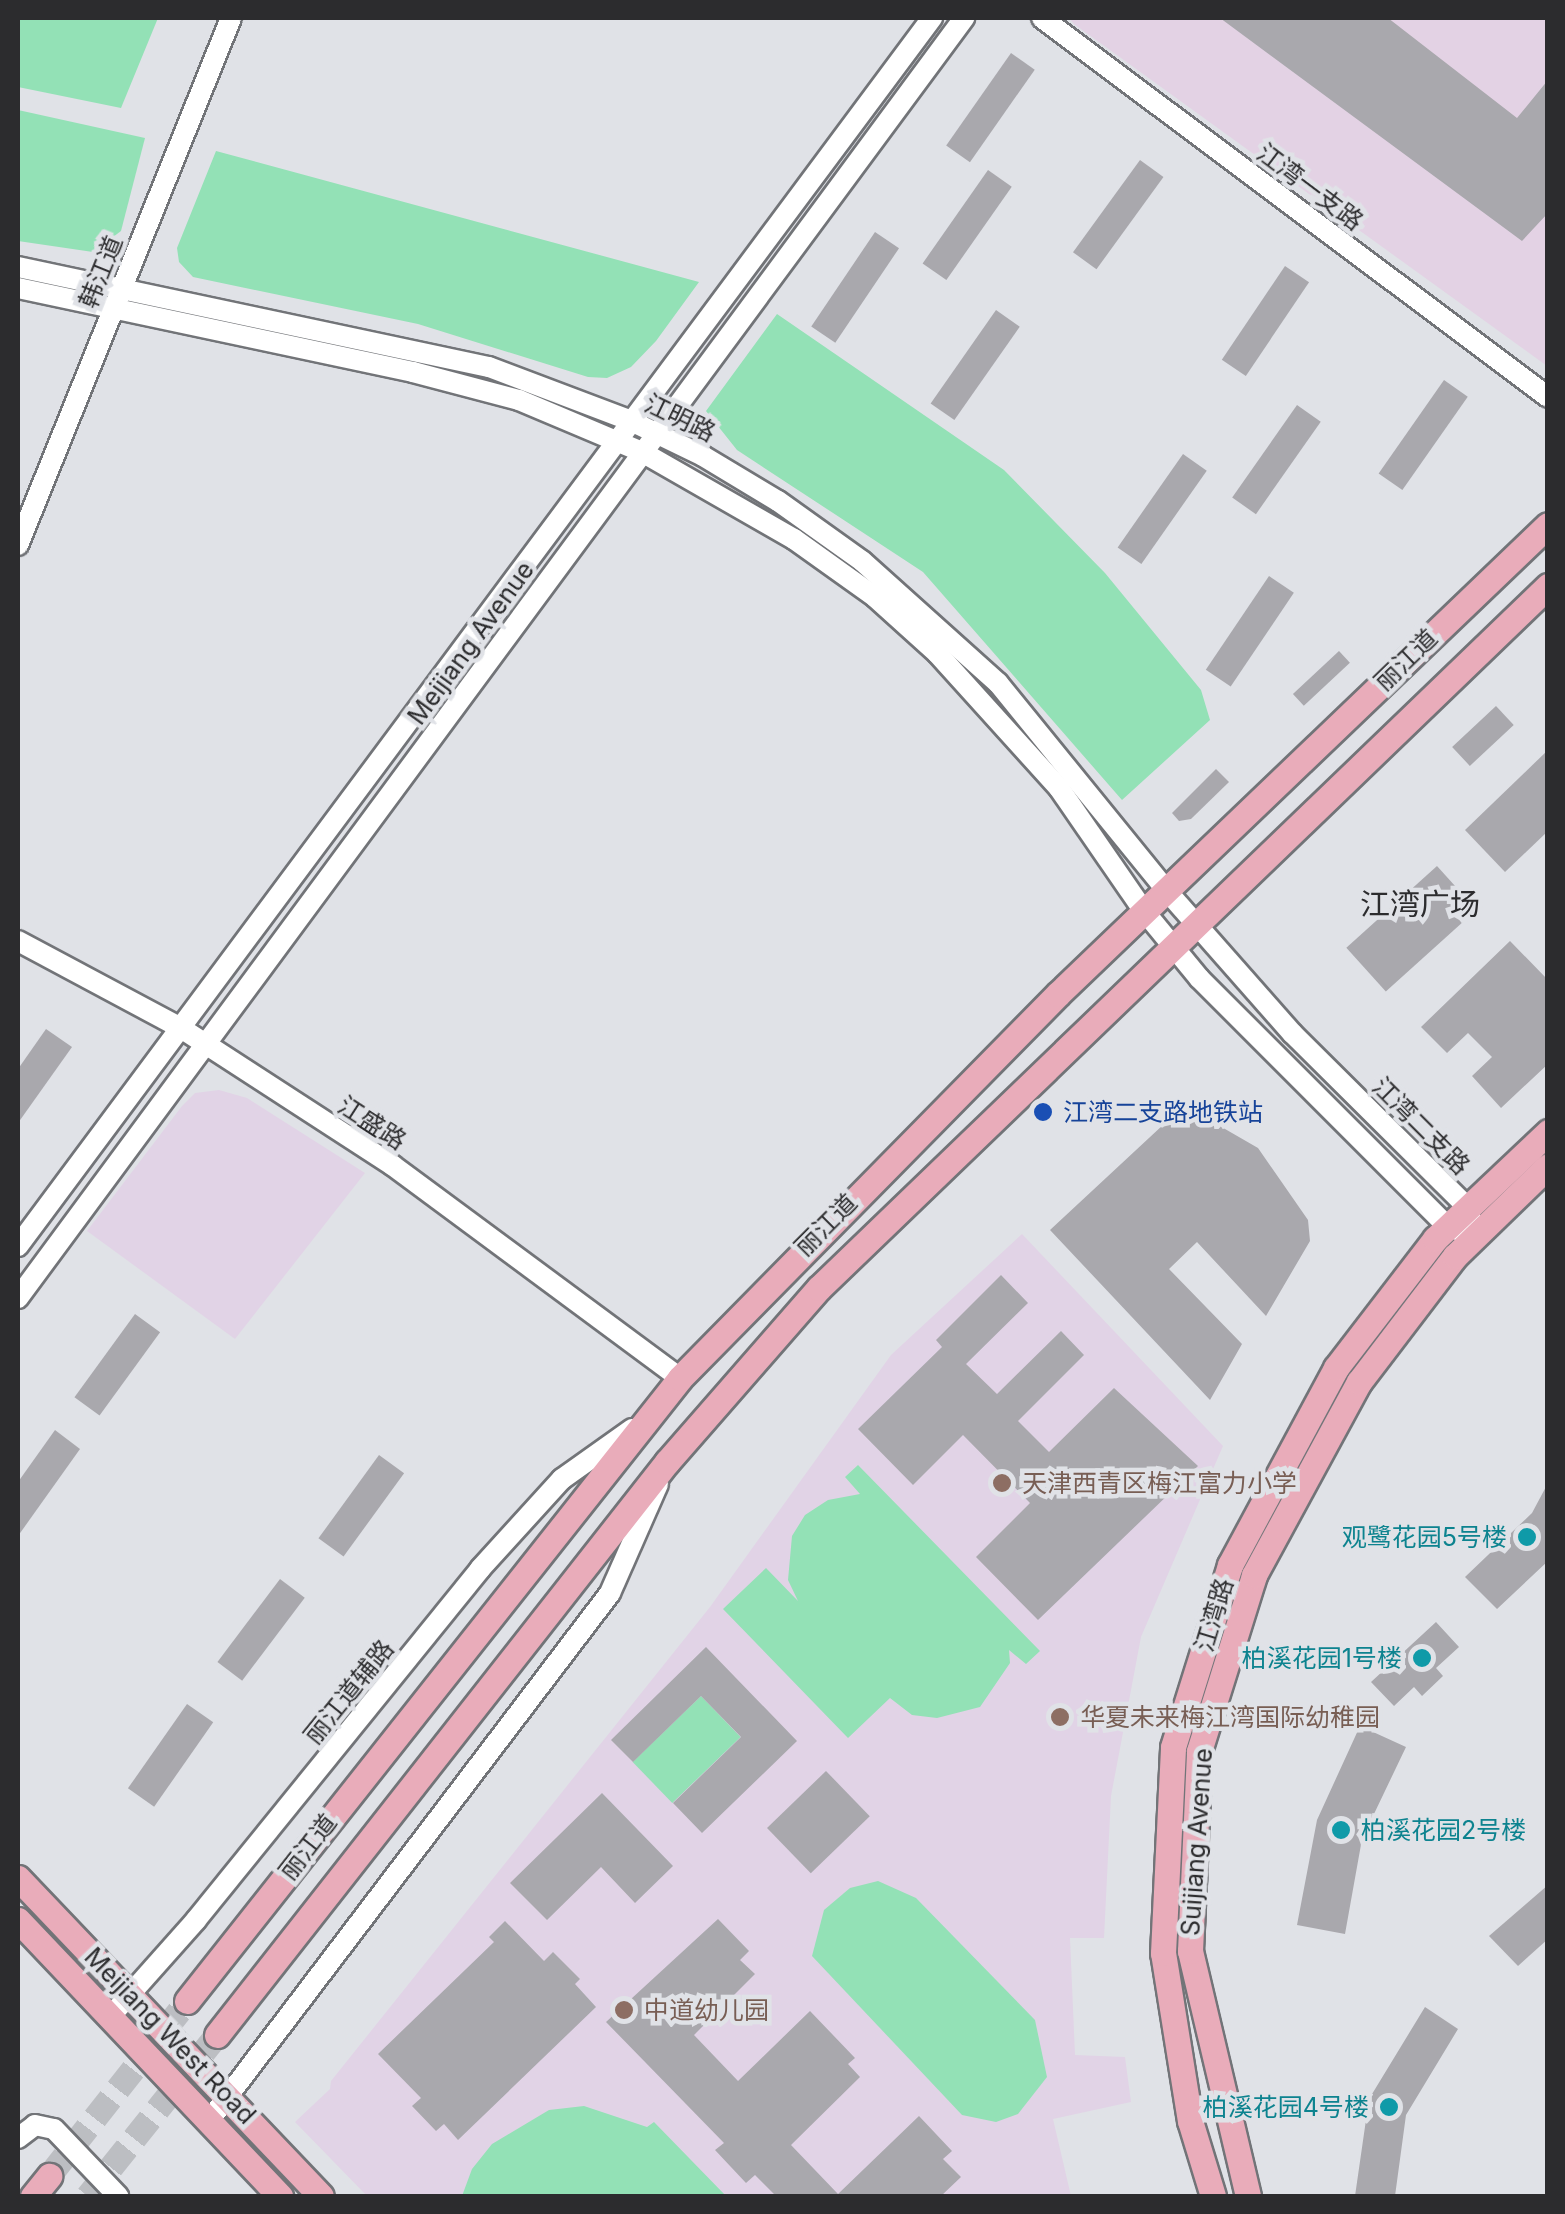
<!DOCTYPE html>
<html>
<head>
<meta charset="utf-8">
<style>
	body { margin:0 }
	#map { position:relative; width:1565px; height:2214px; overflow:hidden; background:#e0e2e7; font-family:Inter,"Noto Sans SC",sans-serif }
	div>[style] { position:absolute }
	.commercial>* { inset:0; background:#e3d2e4 }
	.education>* { inset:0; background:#e1d3e6 }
	.green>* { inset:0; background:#93e1b6; transform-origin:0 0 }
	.building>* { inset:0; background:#a9a8ad; transform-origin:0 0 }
	.major-tunnel>* { height:25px; margin-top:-12.5px; transform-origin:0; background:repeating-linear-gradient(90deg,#bcbec2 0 25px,transparent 0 37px) }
	.roads { filter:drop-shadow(2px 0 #727478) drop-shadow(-2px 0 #727478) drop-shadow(0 2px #727478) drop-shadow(0 -2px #727478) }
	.minor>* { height:20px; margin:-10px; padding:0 10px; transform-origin:10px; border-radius:10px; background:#fff }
	.major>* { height:25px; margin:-12.5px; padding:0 12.5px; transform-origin:12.5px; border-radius:12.5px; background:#e9acba }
	.dots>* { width:28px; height:28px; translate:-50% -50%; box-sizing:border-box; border:5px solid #e0e2e7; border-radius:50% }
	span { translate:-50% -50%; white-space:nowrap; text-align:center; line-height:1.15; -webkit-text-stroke:9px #e0e2e7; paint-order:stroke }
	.street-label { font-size:25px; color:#2c2c2e }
	.transit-label { font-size:25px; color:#164399 }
	.left { translate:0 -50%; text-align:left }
	.education-label { font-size:25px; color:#785e54 }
	.culture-label { font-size:25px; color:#0d838f }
	.right { translate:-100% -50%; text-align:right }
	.quarter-label { font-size:30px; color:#2c2c2e }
	.frame { position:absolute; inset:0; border:20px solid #2c2c2e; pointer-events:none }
</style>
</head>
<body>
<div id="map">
	<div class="commercial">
		<div style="clip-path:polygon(1069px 18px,1547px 18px,1547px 366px,1074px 24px)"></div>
	</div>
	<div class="education">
		<div style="clip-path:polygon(219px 1090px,247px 1098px,365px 1173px,235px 1339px,87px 1231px,182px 1106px,195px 1093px)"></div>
		<div style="clip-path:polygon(1022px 1234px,1223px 1446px,1141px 1637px,1111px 1796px,1104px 1938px,1070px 1938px,1075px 2055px,1125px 2057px,1131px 2102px,1053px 2119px,1071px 2196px,367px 2196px,295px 2122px,330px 2089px,331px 2081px,710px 1607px,891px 1355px)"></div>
	</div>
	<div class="green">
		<div style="clip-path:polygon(18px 18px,158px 18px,121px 108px,18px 87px)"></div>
		<div style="clip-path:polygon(18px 110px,145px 138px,121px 231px,93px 252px,18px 241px)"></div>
		<div style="clip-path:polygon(216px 151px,699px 282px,656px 341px,631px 367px,607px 378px,588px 377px,418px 324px,193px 277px,179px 262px,177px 248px)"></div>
		<div style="clip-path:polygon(777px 314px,1004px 470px,1105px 573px,1201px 690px,1210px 720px,1122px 800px,923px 572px,737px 450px,706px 411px)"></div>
		<div style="clip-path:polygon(858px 1465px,1040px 1651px,1026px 1664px,1009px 1650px,1010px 1663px,980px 1707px,937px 1718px,912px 1715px,890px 1698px,848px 1738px,723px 1609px,766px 1568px,798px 1601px,788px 1580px,792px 1536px,805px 1515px,828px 1500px,860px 1494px,845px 1477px)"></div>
		<div style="left:701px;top:1696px;width:57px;height:95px;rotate:46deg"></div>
		<div style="clip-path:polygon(878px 1881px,916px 1898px,1035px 2020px,1047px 2077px,1018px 2114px,996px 2122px,962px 2115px,812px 1956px,824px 1910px,850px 1888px)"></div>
		<div style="clip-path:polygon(584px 2106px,647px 2127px,654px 2122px,726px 2196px,462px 2196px,472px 2169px,492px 2144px,549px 2110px)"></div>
	</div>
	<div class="building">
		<div style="clip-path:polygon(1220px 18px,1388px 18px,1517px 118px,1548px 80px,1548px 213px,1522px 241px)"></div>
		<div style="left:1011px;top:53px;width:29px;height:113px;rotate:35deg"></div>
		<div style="left:1140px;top:160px;width:29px;height:114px;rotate:36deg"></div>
		<div style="left:988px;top:170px;width:29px;height:114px;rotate:35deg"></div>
		<div style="left:875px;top:232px;width:29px;height:114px;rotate:34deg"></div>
		<div style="left:1285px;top:266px;width:29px;height:113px;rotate:34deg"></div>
		<div style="left:996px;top:310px;width:29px;height:114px;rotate:35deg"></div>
		<div style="left:1444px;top:380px;width:29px;height:114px;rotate:35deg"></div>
		<div style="left:1297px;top:405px;width:29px;height:113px;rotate:35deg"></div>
		<div style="left:1183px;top:454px;width:29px;height:114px;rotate:35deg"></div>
		<div style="left:1269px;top:576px;width:30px;height:113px;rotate:34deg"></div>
		<div style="left:1339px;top:651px;width:16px;height:63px;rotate:47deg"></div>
		<div style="left:1496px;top:706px;width:26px;height:60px;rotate:47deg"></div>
		<div style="clip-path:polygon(1548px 750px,1548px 831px,1505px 872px,1465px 830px)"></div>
		<div style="clip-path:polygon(1216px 769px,1229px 782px,1191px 819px,1179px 821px,1172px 813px)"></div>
		<div style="left:1437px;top:866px;width:59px;height:122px;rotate:48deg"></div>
		<div style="clip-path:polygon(1510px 941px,1548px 980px,1548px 1064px,1501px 1108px,1472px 1076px,1492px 1057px,1468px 1033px,1447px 1053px,1421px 1027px)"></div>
		<div style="clip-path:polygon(46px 1029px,72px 1047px,18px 1123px,18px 1069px)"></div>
		<div style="clip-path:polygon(1178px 1111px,1206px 1118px,1258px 1148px,1308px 1220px,1310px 1241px,1266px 1316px,1197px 1242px,1169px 1269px,1242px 1344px,1210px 1400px,1050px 1230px)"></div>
		<div style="clip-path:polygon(1001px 1275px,1028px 1303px,966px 1364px,997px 1394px,1061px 1331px,1084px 1355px,1018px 1421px,1049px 1452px,1114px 1388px,1198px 1466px,1038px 1620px,976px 1557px,1030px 1503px,963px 1435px,913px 1485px,858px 1429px,942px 1347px,936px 1340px)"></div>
		<div style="left:135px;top:1314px;width:31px;height:103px;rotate:36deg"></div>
		<div style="clip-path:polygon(55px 1430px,80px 1449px,18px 1536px,18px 1482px)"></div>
		<div style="left:379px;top:1455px;width:31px;height:103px;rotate:36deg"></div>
		<div style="clip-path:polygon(1548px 1483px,1548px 1561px,1497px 1609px,1465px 1577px,1532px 1513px)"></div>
		<div style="left:280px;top:1579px;width:31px;height:104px;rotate:37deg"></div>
		<div style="clip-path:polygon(1436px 1622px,1459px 1647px,1436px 1668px,1443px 1676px,1422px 1696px,1414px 1687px,1394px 1706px,1371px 1682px)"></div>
		<div style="clip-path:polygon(706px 1647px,797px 1741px,702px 1833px,673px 1803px,741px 1737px,701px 1696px,633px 1762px,611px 1740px)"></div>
		<div style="left:187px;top:1704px;width:32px;height:103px;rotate:35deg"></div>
		<div style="clip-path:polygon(1360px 1726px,1406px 1747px,1362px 1839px,1345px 1934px,1297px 1925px,1317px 1820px)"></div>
		<div style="left:826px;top:1771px;width:63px;height:82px;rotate:46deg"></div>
		<div style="clip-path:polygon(602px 1793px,673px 1866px,635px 1903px,601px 1867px,547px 1920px,510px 1883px)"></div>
		<div style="clip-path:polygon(1548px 1885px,1548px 1939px,1518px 1966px,1489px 1936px)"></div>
		<div style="clip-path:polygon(718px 1919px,749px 1951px,740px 1960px,755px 1974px,694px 2035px,738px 2081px,810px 2011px,855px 2058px,848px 2064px,860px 2077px,791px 2145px,838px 2194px,919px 2116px,952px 2151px,943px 2159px,961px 2177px,941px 2196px,776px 2196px,755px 2175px,746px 2183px,715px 2150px,724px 2143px,606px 2022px)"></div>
		<div style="clip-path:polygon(505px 1921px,544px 1961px,553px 1952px,580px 1979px,575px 1984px,596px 2007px,458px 2140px,444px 2124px,436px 2131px,412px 2106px,421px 2098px,378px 2054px,494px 1942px,489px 1937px)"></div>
		<div style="clip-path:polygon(1425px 2007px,1458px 2029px,1406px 2115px,1395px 2196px,1355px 2196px,1369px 2099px)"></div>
	</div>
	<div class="major-tunnel">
		<div style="left:49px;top:2176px;width:223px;rotate:-51.7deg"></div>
		<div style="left:88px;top:2196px;width:206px;rotate:-51.3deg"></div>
	</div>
	<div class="roads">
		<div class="minor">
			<div style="left:1042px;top:18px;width:632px;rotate:36.83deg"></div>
			<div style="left:18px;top:267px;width:481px;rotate:12deg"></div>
			<div style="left:489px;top:367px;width:150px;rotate:20.7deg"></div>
			<div style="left:629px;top:420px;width:82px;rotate:25.9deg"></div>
			<div style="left:703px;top:456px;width:87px;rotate:31deg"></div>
			<div style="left:778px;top:501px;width:103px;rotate:35.5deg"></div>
			<div style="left:862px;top:561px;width:183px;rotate:41.9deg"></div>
			<div style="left:998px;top:683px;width:267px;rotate:50.9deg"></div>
			<div style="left:1166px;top:890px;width:191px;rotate:48.6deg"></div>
			<div style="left:1292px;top:1033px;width:248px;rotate:44.8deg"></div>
			<div style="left:1468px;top:1208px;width:11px;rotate:75deg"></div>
			<div style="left:18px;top:288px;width:404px;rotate:12deg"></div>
			<div style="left:413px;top:372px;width:110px;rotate:14.8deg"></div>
			<div style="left:519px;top:400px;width:134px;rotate:22.9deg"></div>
			<div style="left:642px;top:452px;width:175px;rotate:29.8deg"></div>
			<div style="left:794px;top:539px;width:100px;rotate:35.6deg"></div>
			<div style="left:875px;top:597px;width:84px;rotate:42.1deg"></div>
			<div style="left:937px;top:653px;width:182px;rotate:47.9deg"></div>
			<div style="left:1059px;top:788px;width:150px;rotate:55.4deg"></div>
			<div style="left:1144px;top:911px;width:87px;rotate:50.6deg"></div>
			<div style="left:1199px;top:978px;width:352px;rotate:45deg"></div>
			<div style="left:1448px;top:1227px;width:29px;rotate:18deg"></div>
			<div style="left:18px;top:545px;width:568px;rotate:-67.99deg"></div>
			<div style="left:18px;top:941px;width:185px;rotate:28.1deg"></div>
			<div style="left:181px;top:1028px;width:252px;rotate:33deg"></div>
			<div style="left:392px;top:1165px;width:358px;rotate:36.5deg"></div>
			<div style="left:18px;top:1246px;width:1531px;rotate:-53.34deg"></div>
			<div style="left:18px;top:1298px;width:1592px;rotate:-53.53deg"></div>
			<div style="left:110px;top:2017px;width:130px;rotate:-48.4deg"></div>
			<div style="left:196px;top:1920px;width:452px;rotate:-51deg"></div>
			<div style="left:480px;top:1569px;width:122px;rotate:-47.7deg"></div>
			<div style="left:562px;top:1479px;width:86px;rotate:-35.5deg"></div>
			<div style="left:209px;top:2121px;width:663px;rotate:-52.78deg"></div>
			<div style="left:610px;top:1593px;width:119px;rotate:-66.2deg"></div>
			<div style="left:18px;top:2138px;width:21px;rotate:-37deg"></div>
			<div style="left:35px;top:2125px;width:19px;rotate:12deg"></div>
			<div style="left:54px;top:2129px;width:93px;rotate:46.3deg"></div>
		</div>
		<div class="major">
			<div style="left:18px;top:1878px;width:439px;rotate:46.4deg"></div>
			<div style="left:18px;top:1920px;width:381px;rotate:46.5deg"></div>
			<div style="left:187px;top:2001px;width:794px;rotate:-51.64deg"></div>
			<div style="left:680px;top:1378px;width:539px;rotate:-45.45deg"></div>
			<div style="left:1058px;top:994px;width:678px;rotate:-43.75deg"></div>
			<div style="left:217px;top:2035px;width:729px;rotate:-51.86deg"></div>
			<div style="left:667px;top:1462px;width:231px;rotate:-48.9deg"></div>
			<div style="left:819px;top:1288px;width:1012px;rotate:-43.92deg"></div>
			<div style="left:33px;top:2196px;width:26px;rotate:-51deg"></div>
			<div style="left:1213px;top:2196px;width:78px;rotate:-107deg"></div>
			<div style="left:1190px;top:2121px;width:170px;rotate:-99.1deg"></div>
			<div style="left:1163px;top:1953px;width:206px;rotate:-87.2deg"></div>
			<div style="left:1173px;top:1747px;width:191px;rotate:-72.6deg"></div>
			<div style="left:1230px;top:1565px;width:224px;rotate:-61.7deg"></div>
			<div style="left:1336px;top:1368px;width:163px;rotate:-52.5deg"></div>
			<div style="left:1435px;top:1239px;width:156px;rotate:-43.4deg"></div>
			<div style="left:1248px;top:2196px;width:252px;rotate:-103.3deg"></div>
			<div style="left:1190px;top:1951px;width:200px;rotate:-87.4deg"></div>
			<div style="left:1199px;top:1751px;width:184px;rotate:-72.6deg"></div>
			<div style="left:1254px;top:1575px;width:220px;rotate:-61.5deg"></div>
			<div style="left:1359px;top:1382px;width:158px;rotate:-52.7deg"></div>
			<div style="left:1455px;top:1256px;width:129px;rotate:-44.1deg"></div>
		</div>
	</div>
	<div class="dots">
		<div style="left:1043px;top:1112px;background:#1a4fb4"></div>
		<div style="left:1002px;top:1483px;background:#8d6e63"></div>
		<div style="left:1527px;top:1537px;background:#0f9aa8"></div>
		<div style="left:1422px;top:1658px;background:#0f9aa8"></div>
		<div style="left:1060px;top:1717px;background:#8d6e63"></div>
		<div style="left:1341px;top:1830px;background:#0f9aa8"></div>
		<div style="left:624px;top:2010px;background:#8d6e63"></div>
		<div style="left:1389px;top:2107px;background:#0f9aa8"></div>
	</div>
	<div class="street-label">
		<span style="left:1310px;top:187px;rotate:37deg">江湾一支路</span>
		<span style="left:101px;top:272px;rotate:-68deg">韩江道</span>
		<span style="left:680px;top:418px;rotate:26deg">江明路</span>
		<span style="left:471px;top:643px;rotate:-54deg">Meijiang Avenue</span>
		<span style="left:1406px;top:660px;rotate:-44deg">丽江道</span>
		<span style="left:372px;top:1123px;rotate:33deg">江盛路</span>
		<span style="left:1421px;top:1126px;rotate:45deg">江湾二支路</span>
		<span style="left:826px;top:1225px;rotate:-45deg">丽江道</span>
		<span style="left:1214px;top:1615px;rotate:-73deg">江湾路</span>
		<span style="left:349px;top:1692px;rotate:-51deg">丽江道辅路</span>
		<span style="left:1197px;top:1842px;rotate:-86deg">Suijiang Avenue</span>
		<span style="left:308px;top:1847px;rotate:-52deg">丽江道</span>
		<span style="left:170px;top:2036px;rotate:46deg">Meijiang West Road</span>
	</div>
	<div class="transit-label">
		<span class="left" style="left:1063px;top:1112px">江湾二支路地铁站</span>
	</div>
	<div class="education-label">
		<span class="left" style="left:1022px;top:1483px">天津西青区梅江富力小学</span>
		<span class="left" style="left:1080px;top:1717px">华夏未来梅江湾国际幼稚园</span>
		<span class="left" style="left:644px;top:2010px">中道幼儿园</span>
	</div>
	<div class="culture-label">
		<span class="right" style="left:1507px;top:1537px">观鹭花园5号楼</span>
		<span class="right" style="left:1402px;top:1658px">柏溪花园1号楼</span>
		<span class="left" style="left:1361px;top:1830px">柏溪花园2号楼</span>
		<span class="right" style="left:1369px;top:2107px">柏溪花园4号楼</span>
	</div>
	<div class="quarter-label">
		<span style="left:1420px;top:904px">江湾广场</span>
	</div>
	<div class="frame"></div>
</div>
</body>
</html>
